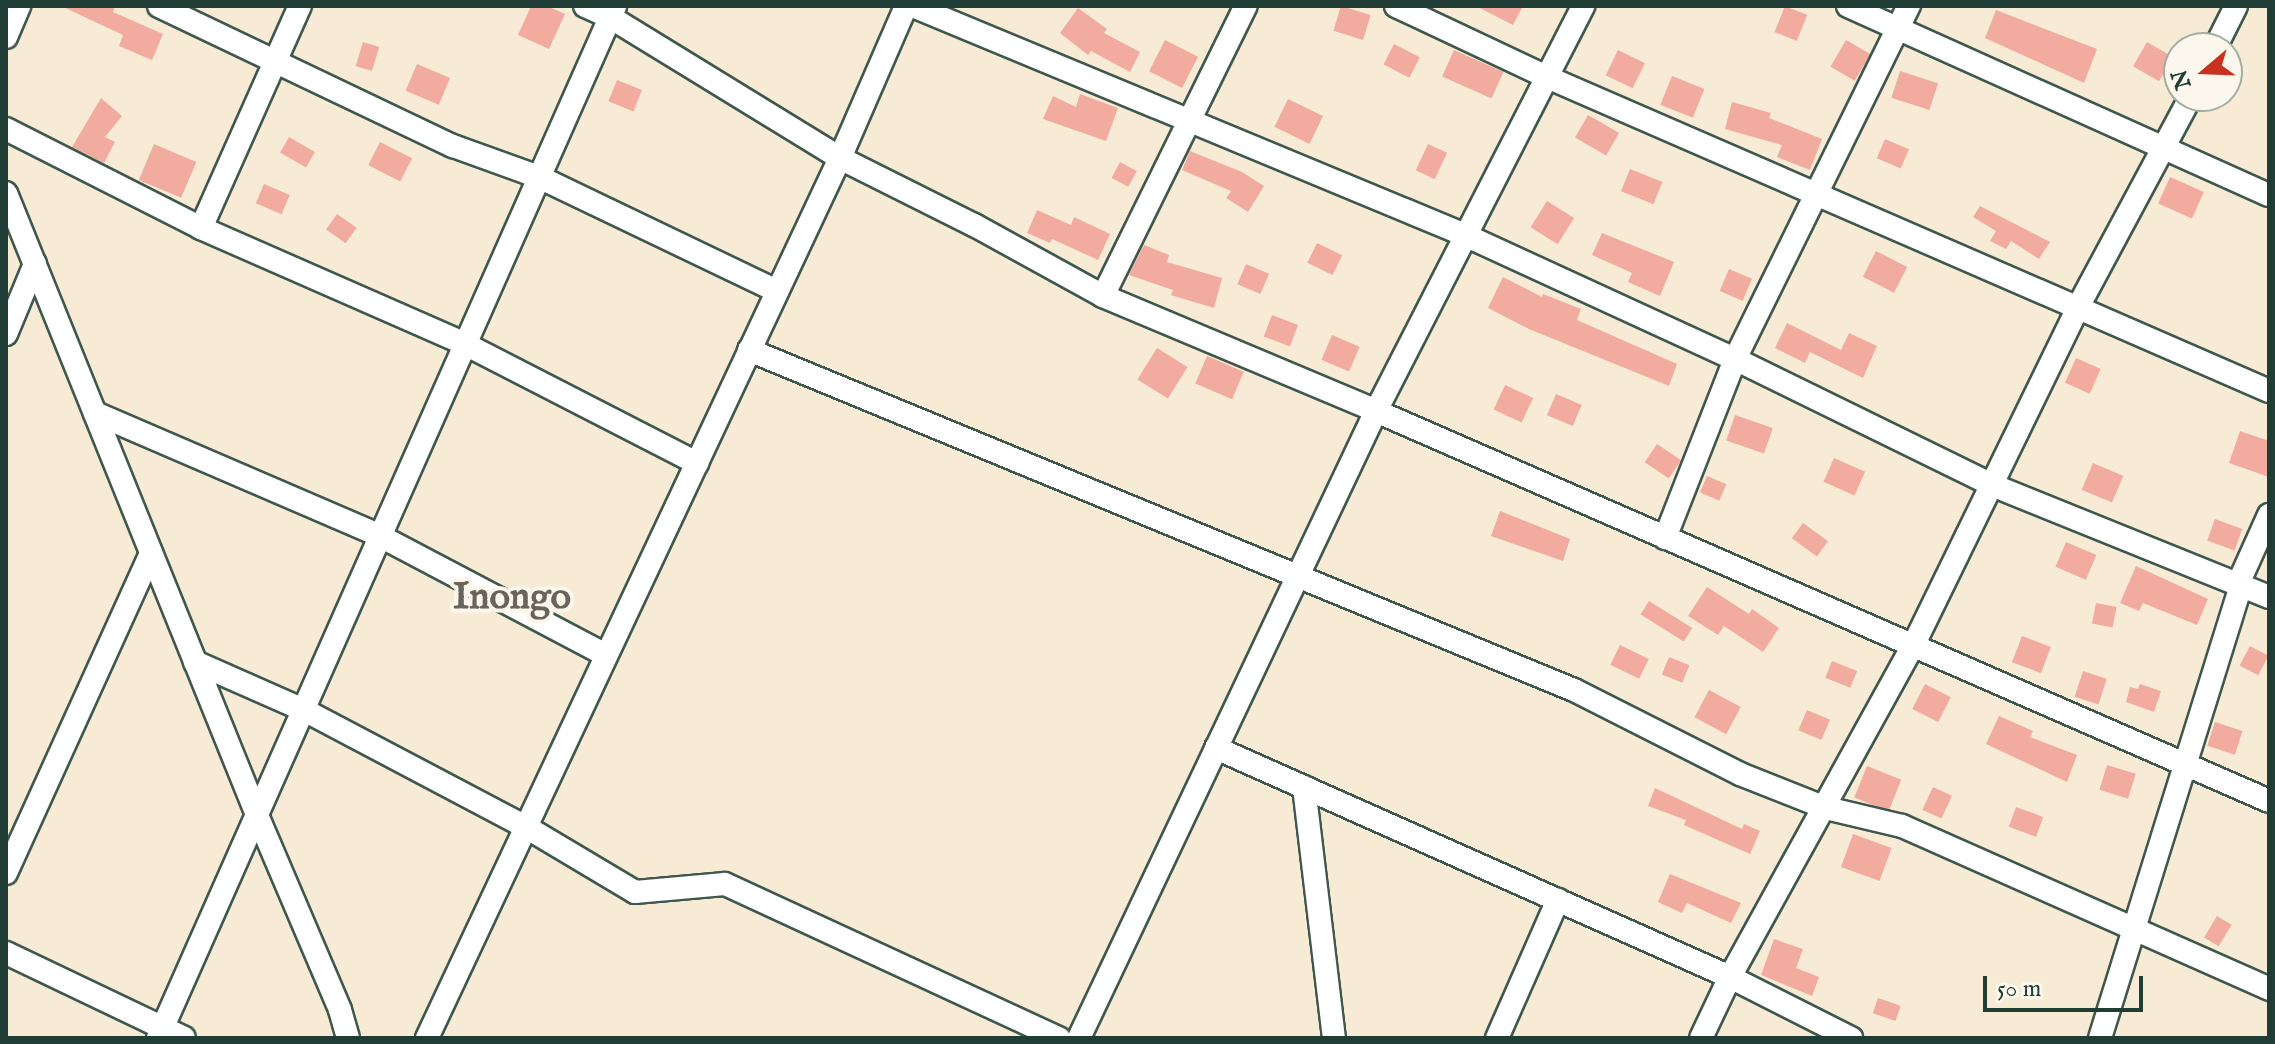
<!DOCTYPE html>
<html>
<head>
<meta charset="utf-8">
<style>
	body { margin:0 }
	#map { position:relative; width:2275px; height:1044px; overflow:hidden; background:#f7ebd6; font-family:"IM FELL English",serif }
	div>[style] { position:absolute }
	.building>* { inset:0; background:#f2ab9f; transform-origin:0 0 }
	.roads { filter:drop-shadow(2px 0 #3f574c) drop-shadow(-2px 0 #3f574c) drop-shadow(0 2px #3f574c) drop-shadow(0 -2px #3f574c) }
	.minor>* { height:22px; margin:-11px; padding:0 11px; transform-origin:11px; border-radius:11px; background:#fff }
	span { translate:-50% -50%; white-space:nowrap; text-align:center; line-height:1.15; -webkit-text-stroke:8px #fbf7ec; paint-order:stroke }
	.district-label { font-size:38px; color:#696459; font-weight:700 }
	.frame { position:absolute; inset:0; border:8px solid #1f3d34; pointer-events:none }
	.north { position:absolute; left:2163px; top:32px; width:80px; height:80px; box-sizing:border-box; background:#fbf7ec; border:2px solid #a3ada2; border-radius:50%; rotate:251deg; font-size:22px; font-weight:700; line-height:32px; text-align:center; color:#1f3d34 }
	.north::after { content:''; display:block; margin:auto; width:28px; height:36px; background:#c8321e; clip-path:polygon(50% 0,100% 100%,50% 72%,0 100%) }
	.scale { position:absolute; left:1983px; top:976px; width:160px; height:36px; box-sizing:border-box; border:4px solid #1f3d34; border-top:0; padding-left:10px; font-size:24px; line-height:28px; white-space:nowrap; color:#1f3d34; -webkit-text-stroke:6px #fbf7ec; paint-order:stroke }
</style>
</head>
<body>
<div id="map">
	<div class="building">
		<div style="clip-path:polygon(61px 6px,115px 6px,113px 12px,163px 34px,152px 60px,119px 46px,123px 35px)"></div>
		<div style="clip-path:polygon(531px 6px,547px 6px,565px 14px,549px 49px,518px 35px)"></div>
		<div style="left:1341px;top:6px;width:31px;height:26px;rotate:17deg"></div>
		<div style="clip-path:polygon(1476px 6px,1523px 6px,1513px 25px)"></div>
		<div style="left:1785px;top:6px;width:24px;height:28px;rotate:22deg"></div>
		<div style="clip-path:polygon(1078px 8px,1107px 29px,1104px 33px,1140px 52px,1130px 72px,1091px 51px,1088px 55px,1060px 33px)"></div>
		<div style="clip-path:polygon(1996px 10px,2097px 49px,2084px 83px,1985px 38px)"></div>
		<div style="left:1165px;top:40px;width:37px;height:35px;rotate:27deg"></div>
		<div style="left:1846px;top:40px;width:28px;height:31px;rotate:30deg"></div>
		<div style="left:363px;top:42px;width:17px;height:25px;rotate:17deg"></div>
		<div style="left:2147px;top:42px;width:30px;height:28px;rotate:30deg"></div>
		<div style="left:1394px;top:44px;width:29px;height:23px;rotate:27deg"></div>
		<div style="left:1454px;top:50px;width:54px;height:29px;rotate:24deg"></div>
		<div style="left:1618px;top:50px;width:30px;height:28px;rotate:26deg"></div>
		<div style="left:417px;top:64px;width:36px;height:29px;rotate:23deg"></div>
		<div style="left:1900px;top:71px;width:40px;height:28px;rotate:18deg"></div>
		<div style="left:1672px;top:76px;width:35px;height:31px;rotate:22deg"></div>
		<div style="left:617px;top:80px;width:27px;height:23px;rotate:22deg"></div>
		<div style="clip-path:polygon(1080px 94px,1118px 108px,1106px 141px,1043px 119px,1053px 96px,1076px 107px)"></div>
		<div style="clip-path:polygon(101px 98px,122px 116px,105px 137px,115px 142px,104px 163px,72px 147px)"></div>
		<div style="left:1288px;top:99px;width:39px;height:31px;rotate:26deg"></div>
		<div style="clip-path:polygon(1732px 102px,1771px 113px,1769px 118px,1822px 139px,1810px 170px,1777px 157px,1782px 145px,1725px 129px)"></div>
		<div style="left:1588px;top:115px;width:36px;height:26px;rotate:30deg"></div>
		<div style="left:289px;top:137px;width:30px;height:18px;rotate:30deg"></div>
		<div style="left:1885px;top:139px;width:26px;height:21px;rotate:23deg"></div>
		<div style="left:380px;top:142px;width:36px;height:26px;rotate:27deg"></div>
		<div style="left:154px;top:144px;width:46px;height:39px;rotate:23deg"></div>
		<div style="left:1428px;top:144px;width:21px;height:29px;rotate:25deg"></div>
		<div style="clip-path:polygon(1190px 151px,1242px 172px,1264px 186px,1248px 212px,1226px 198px,1231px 191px,1182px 170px)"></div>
		<div style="left:1120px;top:162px;width:19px;height:18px;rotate:28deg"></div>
		<div style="left:1630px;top:169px;width:35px;height:24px;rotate:22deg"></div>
		<div style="left:2170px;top:177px;width:37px;height:29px;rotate:24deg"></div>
		<div style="left:264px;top:184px;width:28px;height:21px;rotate:23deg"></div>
		<div style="left:1547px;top:201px;width:32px;height:31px;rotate:32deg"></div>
		<div style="clip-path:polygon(1980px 206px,2050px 242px,2039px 259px,2011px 241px,2006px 249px,1990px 241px,1996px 231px,1973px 217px)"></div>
		<div style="clip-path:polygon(1037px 210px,1071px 225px,1074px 217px,1110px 234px,1098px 260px,1052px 239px,1050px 243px,1027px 233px)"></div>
		<div style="left:337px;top:214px;width:24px;height:19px;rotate:35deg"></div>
		<div style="clip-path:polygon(1602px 233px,1674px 262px,1660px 296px,1628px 282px,1632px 273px,1592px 255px)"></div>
		<div style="left:1317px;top:243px;width:28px;height:22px;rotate:26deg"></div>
		<div style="clip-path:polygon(1144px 245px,1169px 255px,1167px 262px,1222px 278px,1214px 308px,1171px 295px,1173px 290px,1129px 275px)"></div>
		<div style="left:1876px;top:251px;width:35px;height:29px;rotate:27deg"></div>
		<div style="left:1246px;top:264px;width:25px;height:22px;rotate:23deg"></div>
		<div style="left:1729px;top:269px;width:25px;height:24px;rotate:23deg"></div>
		<div style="clip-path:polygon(1503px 277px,1542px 297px,1543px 294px,1581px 309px,1577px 320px,1677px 364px,1669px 386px,1529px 329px,1488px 308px)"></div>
		<div style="left:1272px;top:315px;width:28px;height:23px;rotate:21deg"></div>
		<div style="clip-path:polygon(1787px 323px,1841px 350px,1849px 333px,1877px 346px,1863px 378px,1810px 352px,1805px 363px,1775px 348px)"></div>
		<div style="left:1332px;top:335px;width:30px;height:27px;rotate:23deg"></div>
		<div style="left:1157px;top:348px;width:36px;height:37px;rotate:32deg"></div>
		<div style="left:1207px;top:356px;width:40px;height:30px;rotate:23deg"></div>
		<div style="left:2076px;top:358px;width:27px;height:27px;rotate:24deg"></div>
		<div style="left:1505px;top:385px;width:31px;height:27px;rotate:25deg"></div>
		<div style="left:1556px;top:394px;width:28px;height:23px;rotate:23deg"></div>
		<div style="left:1735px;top:415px;width:40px;height:27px;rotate:19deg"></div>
		<div style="clip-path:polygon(2240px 431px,2269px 441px,2269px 477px,2229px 463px)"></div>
		<div style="left:1657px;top:444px;width:29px;height:22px;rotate:34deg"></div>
		<div style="left:1834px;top:458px;width:34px;height:26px;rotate:24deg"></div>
		<div style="left:2093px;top:463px;width:33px;height:29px;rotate:23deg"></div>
		<div style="left:1707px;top:476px;width:21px;height:18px;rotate:23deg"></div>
		<div style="clip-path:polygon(1500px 511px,1570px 539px,1563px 561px,1491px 536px)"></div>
		<div style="left:2215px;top:519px;width:29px;height:23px;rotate:20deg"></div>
		<div style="left:1803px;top:523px;width:31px;height:19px;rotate:36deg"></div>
		<div style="left:2066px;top:542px;width:33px;height:27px;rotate:23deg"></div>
		<div style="clip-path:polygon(2136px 566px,2208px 599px,2197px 625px,2143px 603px,2139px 611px,2120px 603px)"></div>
		<div style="clip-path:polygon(1707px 587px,1749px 614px,1752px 609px,1779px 628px,1763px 652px,1724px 626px,1718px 635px,1688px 616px)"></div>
		<div style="left:1649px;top:601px;width:51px;height:16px;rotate:32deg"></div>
		<div style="left:2096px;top:603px;width:21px;height:21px;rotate:11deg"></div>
		<div style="left:2022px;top:636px;width:31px;height:28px;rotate:21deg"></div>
		<div style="left:1620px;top:645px;width:32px;height:22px;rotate:26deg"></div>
		<div style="left:2250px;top:646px;width:21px;height:22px;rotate:28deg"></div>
		<div style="left:1669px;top:657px;width:22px;height:19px;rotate:22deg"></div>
		<div style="left:1832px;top:661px;width:27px;height:18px;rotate:22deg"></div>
		<div style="left:2083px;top:671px;width:25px;height:27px;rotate:18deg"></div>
		<div style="left:1925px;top:684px;width:29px;height:28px;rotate:27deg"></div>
		<div style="clip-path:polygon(2140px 684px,2161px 691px,2154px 712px,2126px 702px,2130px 687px,2138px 689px)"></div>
		<div style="left:1709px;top:690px;width:36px;height:31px;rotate:28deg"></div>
		<div style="left:1807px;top:710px;width:25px;height:22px;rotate:23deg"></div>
		<div style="clip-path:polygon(1999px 716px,2033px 731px,2030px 737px,2077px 755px,2067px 782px,1986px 744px)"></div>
		<div style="left:2215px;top:722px;width:29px;height:25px;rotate:18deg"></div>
		<div style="left:2107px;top:765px;width:30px;height:26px;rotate:17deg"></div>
		<div style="left:1867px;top:766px;width:37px;height:34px;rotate:22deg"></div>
		<div style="left:1933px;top:787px;width:21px;height:25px;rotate:25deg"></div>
		<div style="clip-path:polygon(1655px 788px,1742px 829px,1744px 824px,1760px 831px,1750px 854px,1684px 825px,1686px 820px,1648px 806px)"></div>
		<div style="left:2016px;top:807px;width:29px;height:21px;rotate:20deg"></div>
		<div style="left:1853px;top:834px;width:41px;height:35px;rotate:20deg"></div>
		<div style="clip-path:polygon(1670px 874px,1741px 903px,1731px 923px,1687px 903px,1682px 913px,1658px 902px)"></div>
		<div style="left:2217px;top:916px;width:17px;height:25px;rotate:31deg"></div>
		<div style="clip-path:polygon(1774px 939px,1803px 949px,1796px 968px,1819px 977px,1812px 996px,1761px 975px)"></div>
		<div style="left:1878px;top:998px;width:24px;height:16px;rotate:19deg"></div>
	</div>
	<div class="roads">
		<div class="minor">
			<div style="left:159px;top:6px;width:326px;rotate:25.5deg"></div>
			<div style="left:453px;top:146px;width:91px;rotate:19.8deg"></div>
			<div style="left:539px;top:177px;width:264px;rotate:25.6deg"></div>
			<div style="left:585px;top:6px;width:27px;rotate:24deg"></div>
			<div style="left:610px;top:17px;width:270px;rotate:31.5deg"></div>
			<div style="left:840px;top:158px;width:150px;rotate:26.6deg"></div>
			<div style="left:974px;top:225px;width:147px;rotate:28.8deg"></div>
			<div style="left:1103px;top:296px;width:296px;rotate:22.8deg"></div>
			<div style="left:1376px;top:411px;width:974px;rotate:23.59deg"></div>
			<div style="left:913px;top:6px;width:598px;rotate:22.53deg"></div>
			<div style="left:1465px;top:235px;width:297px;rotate:24.7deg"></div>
			<div style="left:1735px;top:359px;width:286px;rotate:26.1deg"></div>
			<div style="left:1992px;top:485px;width:299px;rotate:22deg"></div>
			<div style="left:1396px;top:6px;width:167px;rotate:25.2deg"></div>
			<div style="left:1547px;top:77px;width:787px;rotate:23.5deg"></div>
			<div style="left:1848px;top:6px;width:461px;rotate:24.2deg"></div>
			<div style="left:6px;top:37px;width:34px;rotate:-67deg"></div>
			<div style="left:2215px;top:48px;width:47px;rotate:-63.4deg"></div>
			<div style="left:6px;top:129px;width:219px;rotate:26.9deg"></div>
			<div style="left:201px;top:228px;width:288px;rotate:23.7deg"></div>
			<div style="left:465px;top:344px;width:261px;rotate:27.2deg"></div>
			<div style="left:6px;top:193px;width:671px;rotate:68.02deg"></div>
			<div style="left:257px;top:815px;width:212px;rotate:66.9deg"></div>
			<div style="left:340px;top:1010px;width:29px;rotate:74deg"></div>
			<div style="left:201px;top:228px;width:243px;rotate:-66deg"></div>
			<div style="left:1103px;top:296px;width:323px;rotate:-63.8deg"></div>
			<div style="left:6px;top:334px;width:76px;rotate:-67.5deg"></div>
			<div style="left:749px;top:350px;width:892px;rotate:22.4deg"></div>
			<div style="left:1574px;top:690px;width:186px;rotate:26.8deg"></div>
			<div style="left:1740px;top:774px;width:92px;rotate:21.6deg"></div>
			<div style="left:1826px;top:808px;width:78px;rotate:13.3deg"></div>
			<div style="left:1902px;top:826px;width:402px;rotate:23.9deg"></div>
			<div style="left:95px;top:413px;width:310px;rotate:23.3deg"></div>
			<div style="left:380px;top:536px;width:255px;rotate:27.8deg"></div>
			<div style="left:1665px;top:538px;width:192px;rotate:-68.6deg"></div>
			<div style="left:1735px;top:359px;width:394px;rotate:-63.8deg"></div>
			<div style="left:2238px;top:584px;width:76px;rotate:-65.8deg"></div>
			<div style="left:195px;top:662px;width:119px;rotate:23.8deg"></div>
			<div style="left:304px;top:710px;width:251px;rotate:27.8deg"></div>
			<div style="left:526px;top:827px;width:127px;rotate:30.8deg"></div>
			<div style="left:635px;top:892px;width:90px;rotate:-5.1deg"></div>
			<div style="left:725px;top:884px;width:368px;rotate:24.8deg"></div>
			<div style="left:1216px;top:748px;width:563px;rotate:24.01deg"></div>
			<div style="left:1730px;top:977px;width:136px;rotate:26.8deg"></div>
			<div style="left:1304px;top:787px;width:253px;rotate:83.2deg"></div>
			<div style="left:6px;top:873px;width:351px;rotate:-65.6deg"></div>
			<div style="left:6px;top:953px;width:197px;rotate:25.5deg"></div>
			<div style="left:158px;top:1038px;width:1129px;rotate:-66.11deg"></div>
			<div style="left:427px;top:1038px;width:972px;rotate:-64.86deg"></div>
			<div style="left:840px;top:158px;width:166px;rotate:-66.5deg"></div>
			<div style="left:1079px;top:1038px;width:694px;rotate:-64.65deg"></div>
			<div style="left:1376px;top:411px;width:455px;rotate:-62.9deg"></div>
			<div style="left:1497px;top:1038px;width:151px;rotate:-66.2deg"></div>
			<div style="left:1701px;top:1038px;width:68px;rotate:-64.6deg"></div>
			<div style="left:1730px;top:977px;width:378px;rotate:-61.1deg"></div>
			<div style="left:1913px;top:646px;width:377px;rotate:-64deg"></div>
			<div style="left:2078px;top:307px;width:239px;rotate:-61.8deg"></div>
			<div style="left:2100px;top:1038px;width:474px;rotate:-72.7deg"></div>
		</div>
	</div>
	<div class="district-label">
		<span style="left:512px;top:599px">Inongo</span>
	</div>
	<div class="frame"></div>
	<div class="north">N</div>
	<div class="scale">50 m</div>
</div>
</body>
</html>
